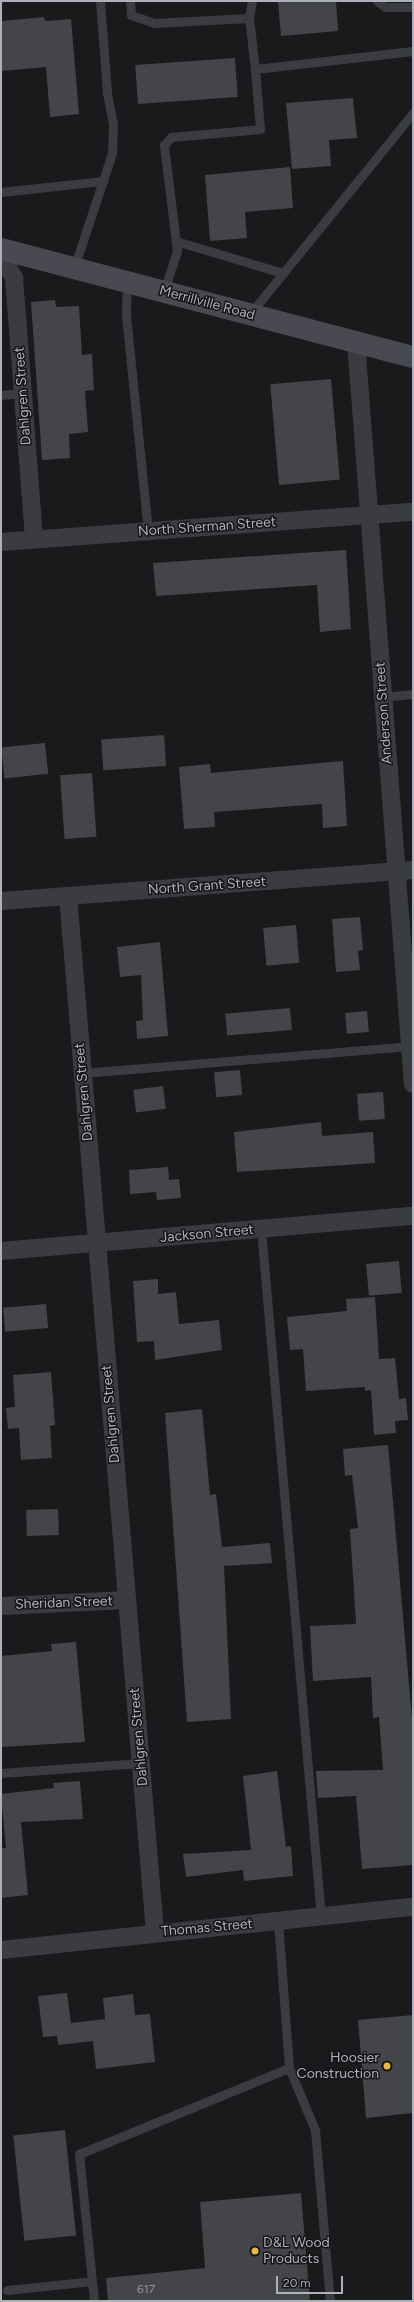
<!DOCTYPE html>
<html>
<head>
<meta charset="utf-8">
<style>
	body { margin:0 }
	#map { position:relative; width:414px; height:2302px; overflow:hidden; background:#1a1a1c; font-family:Figtree,sans-serif }
	div>[style] { position:absolute }
	.building>* { inset:0; background:#444549; transform-origin:0 0 }
	.lane>* { height:9px; margin:-4.5px; padding:0 4.5px; transform-origin:4.5px; border-radius:4.5px; background:#3b3c41 }
	.street>* { height:18px; margin:-9px; padding:0 9px; transform-origin:9px; border-radius:9px; background:#3b3c41 }
	.secondary>* { height:22px; margin:-11px; padding:0 11px; transform-origin:11px; border-radius:11px; background:#494a51 }
	.dots>* { width:11px; height:11px; translate:-50% -50%; box-sizing:border-box; border:2px solid #151517; border-radius:50% }
	span { translate:-50% -50%; white-space:nowrap; text-align:center; line-height:1.15; -webkit-text-stroke:3px #151517; paint-order:stroke }
	.number-label { font-size:12px; color:#93969e }
	.number-label span { -webkit-text-stroke-width:0 }
	.street-label { font-size:14px; color:#adb1bb }
	.poi-label { font-size:14px; color:#adb1bb }
	.right { translate:-100% -50%; text-align:right }
	.left { translate:0 -50%; text-align:left }
	.frame { position:absolute; inset:0; border:2px solid #adb1bb; pointer-events:none }
	.scale { position:absolute; left:276px; top:2276px; width:67px; height:18px; box-sizing:border-box; border:2px solid #adb1bb; border-top:0; padding-left:5px; font-size:12px; line-height:14px; white-space:nowrap; color:#adb1bb; -webkit-text-stroke:3px #151517; paint-order:stroke }
</style>
</head>
<body>
<div id="map">
	<div class="building">
		<div style="clip-path:polygon(278px 1px,336px 1px,338px 31px,281px 36px)"></div>
		<div style="clip-path:polygon(44px 17px,45px 21px,71px 19px,79px 114px,50px 117px,46px 67px,2px 71px,1px 21px)"></div>
		<div style="left:235px;top:58px;width:39px;height:100px;rotate:86deg"></div>
		<div style="clip-path:polygon(353px 98px,357px 138px,329px 140px,331px 166px,292px 169px,286px 103px)"></div>
		<div style="clip-path:polygon(290px 167px,293px 208px,245px 212px,247px 238px,210px 241px,205px 175px)"></div>
		<div style="clip-path:polygon(55px 300px,56px 307px,79px 306px,82px 355px,92px 354px,94px 390px,85px 391px,88px 432px,69px 434px,70px 458px,42px 460px,31px 302px)"></div>
		<div style="left:331px;top:379px;width:101px;height:61px;rotate:85deg"></div>
		<div style="clip-path:polygon(346px 550px,351px 629px,320px 632px,317px 585px,156px 596px,153px 563px)"></div>
		<div style="left:164px;top:735px;width:31px;height:63px;rotate:86deg"></div>
		<div style="left:45px;top:743px;width:31px;height:44px;rotate:84deg"></div>
		<div style="clip-path:polygon(343px 761px,347px 826px,323px 828px,322px 804px,214px 812px,215px 827px,184px 829px,179px 767px,210px 764px,211px 773px)"></div>
		<div style="left:92px;top:773px;width:64px;height:32px;rotate:86deg"></div>
		<div style="clip-path:polygon(360px 917px,363px 950px,358px 951px,360px 970px,336px 972px,332px 919px)"></div>
		<div style="left:296px;top:925px;width:38px;height:33px;rotate:85deg"></div>
		<div style="clip-path:polygon(160px 942px,168px 1036px,137px 1039px,136px 1021px,143px 1020px,141px 975px,120px 977px,117px 947px)"></div>
		<div style="left:290px;top:1008px;width:22px;height:65px;rotate:85deg"></div>
		<div style="left:367px;top:1011px;width:21px;height:22px;rotate:85deg"></div>
		<div style="left:240px;top:1070px;width:25px;height:26px;rotate:85deg"></div>
		<div style="left:163px;top:1086px;width:23px;height:30px;rotate:83deg"></div>
		<div style="left:383px;top:1092px;width:27px;height:26px;rotate:86deg"></div>
		<div style="clip-path:polygon(321px 1122px,322px 1136px,373px 1132px,375px 1163px,237px 1172px,234px 1132px)"></div>
		<div style="clip-path:polygon(168px 1167px,169px 1180px,179px 1179px,181px 1198px,157px 1200px,156px 1192px,130px 1194px,129px 1170px)"></div>
		<div style="left:399px;top:1261px;width:32px;height:33px;rotate:85deg"></div>
		<div style="clip-path:polygon(158px 1279px,158px 1294px,176px 1292px,179px 1324px,219px 1320px,222px 1350px,155px 1360px,154px 1341px,137px 1342px,133px 1281px)"></div>
		<div style="clip-path:polygon(375px 1297px,379px 1359px,395px 1358px,399px 1399px,406px 1398px,408px 1420px,395px 1421px,396px 1433px,374px 1435px,371px 1390px,365px 1391px,365px 1387px,306px 1391px,303px 1349px,290px 1350px,287px 1317px,347px 1311px,346px 1299px)"></div>
		<div style="left:46px;top:1304px;width:24px;height:43px;rotate:85deg"></div>
		<div style="clip-path:polygon(51px 1372px,55px 1425px,50px 1426px,52px 1458px,21px 1460px,19px 1428px,8px 1429px,6px 1408px,15px 1407px,13px 1375px)"></div>
		<div style="clip-path:polygon(202px 1409px,210px 1495px,216px 1494px,222px 1547px,270px 1543px,272px 1563px,224px 1566px,231px 1719px,187px 1722px,165px 1413px)"></div>
		<div style="clip-path:polygon(388px 1445px,413px 1730px,413px 1865px,362px 1869px,356px 1796px,318px 1798px,316px 1771px,383px 1770px,379px 1717px,373px 1718px,371px 1677px,313px 1681px,310px 1626px,356px 1624px,350px 1529px,358px 1528px,352px 1475px,345px 1476px,343px 1449px)"></div>
		<div style="left:58px;top:1509px;width:26px;height:32px;rotate:88deg"></div>
		<div style="clip-path:polygon(76px 1642px,85px 1742px,1px 1747px,1px 1656px,52px 1651px,51px 1644px)"></div>
		<div style="clip-path:polygon(277px 1771px,286px 1847px,291px 1846px,293px 1876px,244px 1881px,243px 1870px,186px 1877px,183px 1854px,251px 1850px,243px 1776px)"></div>
		<div style="clip-path:polygon(80px 1781px,83px 1819px,21px 1822px,28px 1895px,1px 1898px,1px 1848px,6px 1848px,1px 1794px,54px 1788px,53px 1783px)"></div>
		<div style="clip-path:polygon(67px 1993px,71px 2023px,105px 2019px,103px 1998px,133px 1994px,135px 2015px,150px 2014px,155px 2062px,96px 2069px,93px 2041px,58px 2045px,57px 2036px,43px 2037px,38px 1996px)"></div>
		<div style="clip-path:polygon(413px 2015px,413px 2113px,366px 2118px,358px 2020px)"></div>
		<div style="left:65px;top:2130px;width:106px;height:52px;rotate:84deg"></div>
		<div style="clip-path:polygon(301px 2193px,310px 2301px,108px 2301px,106px 2278px,205px 2268px,200px 2202px)"></div>
	</div>
	<div class="lane">
		<div style="left:130px;top:1px;width:14px;rotate:86deg"></div>
		<div style="left:131px;top:15px;width:24px;rotate:19deg"></div>
		<div style="left:154px;top:23px;width:95px;rotate:-3deg"></div>
		<div style="left:252px;top:1px;width:17px;rotate:100deg"></div>
		<div style="left:249px;top:18px;width:51px;rotate:83.3deg"></div>
		<div style="left:255px;top:69px;width:159px;rotate:-6.5deg"></div>
		<div style="left:377px;top:1px;width:10px;rotate:37deg"></div>
		<div style="left:385px;top:7px;width:28px"></div>
		<div style="left:1px;top:192px;width:103px;rotate:-6.2deg"></div>
		<div style="left:176px;top:241px;width:112px;rotate:16.7deg"></div>
		<div style="left:74px;top:268px;width:121px;rotate:-71.7deg"></div>
		<div style="left:112px;top:153px;width:29px;rotate:-88deg"></div>
		<div style="left:113px;top:124px;width:33px;rotate:-101deg"></div>
		<div style="left:107px;top:92px;width:91px;rotate:-94.4deg"></div>
		<div style="left:127px;top:282px;width:33px;rotate:92deg"></div>
		<div style="left:126px;top:315px;width:217px;rotate:84.2deg"></div>
		<div style="left:164px;top:291px;width:42px;rotate:-72deg"></div>
		<div style="left:177px;top:251px;width:107px;rotate:-97deg"></div>
		<div style="left:164px;top:145px;width:11px;rotate:-49deg"></div>
		<div style="left:171px;top:137px;width:89px;rotate:-5.1deg"></div>
		<div style="left:260px;top:129px;width:60px;rotate:-94.8deg"></div>
		<div style="left:250px;top:314px;width:259px;rotate:-51deg"></div>
		<div style="left:1px;top:395px;width:22px;rotate:-5deg"></div>
		<div style="left:383px;top:697px;width:30px;rotate:-6deg"></div>
		<div style="left:83px;top:1073px;width:331px;rotate:-4.7deg"></div>
		<div style="left:261px;top:1229px;width:691px;rotate:85.02deg"></div>
		<div style="left:1px;top:1773px;width:140px;rotate:-4.1deg"></div>
		<div style="left:278px;top:1921px;width:147px;rotate:85.7deg"></div>
		<div style="left:289px;top:2068px;width:67px;rotate:67.2deg"></div>
		<div style="left:315px;top:2130px;width:172px;rotate:85deg"></div>
		<div style="left:7px;top:2290px;width:85px;rotate:-6deg"></div>
		<div style="left:94px;top:2301px;width:148px;rotate:-95.8deg"></div>
		<div style="left:79px;top:2154px;width:227px;rotate:-22.3deg"></div>
	</div>
	<div class="street">
		<div style="left:1px;top:256px;width:26px;rotate:59deg"></div>
		<div style="left:14px;top:278px;width:262px;rotate:85.6deg"></div>
		<div style="left:356px;top:342px;width:744px;rotate:85.61deg"></div>
		<div style="left:1px;top:542px;width:413px;rotate:-4.2deg"></div>
		<div style="left:68px;top:896px;width:1040px;rotate:85.2deg"></div>
		<div style="left:1px;top:901px;width:413px;rotate:-4.3deg"></div>
		<div style="left:1px;top:1251px;width:413px;rotate:-4.9deg"></div>
		<div style="left:1px;top:1606px;width:126px;rotate:-2.7deg"></div>
		<div style="left:1px;top:1950px;width:414px;rotate:-6deg"></div>
	</div>
	<div class="secondary">
		<div style="left:1px;top:249px;width:426px;rotate:14.7deg"></div>
	</div>
	<div class="dots">
		<div style="left:387px;top:2066px;background:#ebb742"></div>
		<div style="left:255px;top:2251px;background:#ebb742"></div>
	</div>
	<div class="number-label">
		<span style="left:146px;top:2290px">617</span>
	</div>
	<div class="street-label">
		<span style="left:207px;top:303px;rotate:15deg">Merrillville Road</span>
		<span style="left:23px;top:396px;rotate:-94deg">Dahlgren Street</span>
		<span style="left:207px;top:527px;rotate:-4deg">North Sherman Street</span>
		<span style="left:384px;top:713px;rotate:-94deg">Anderson Street</span>
		<span style="left:207px;top:886px;rotate:-4deg">North Grant Street</span>
		<span style="left:84px;top:1092px;rotate:-95deg">Dahlgren Street</span>
		<span style="left:207px;top:1234px;rotate:-5deg">Jackson Street</span>
		<span style="left:111px;top:1414px;rotate:-95deg">Dahlgren Street</span>
		<span style="left:64px;top:1603px;rotate:-2deg">Sheridan Street</span>
		<span style="left:139px;top:1737px;rotate:-95deg">Dahlgren Street</span>
		<span style="left:207px;top:1928px;rotate:-5deg">Thomas Street</span>
	</div>
	<div class="poi-label">
		<span class="right" style="left:379px;top:2066px">Hoosier<br>Construction</span>
		<span class="left" style="left:263px;top:2251px">D&amp;L Wood<br>Products</span>
	</div>
	<div class="frame"></div>
	<div class="scale">20 m</div>
</div>
</body>
</html>
